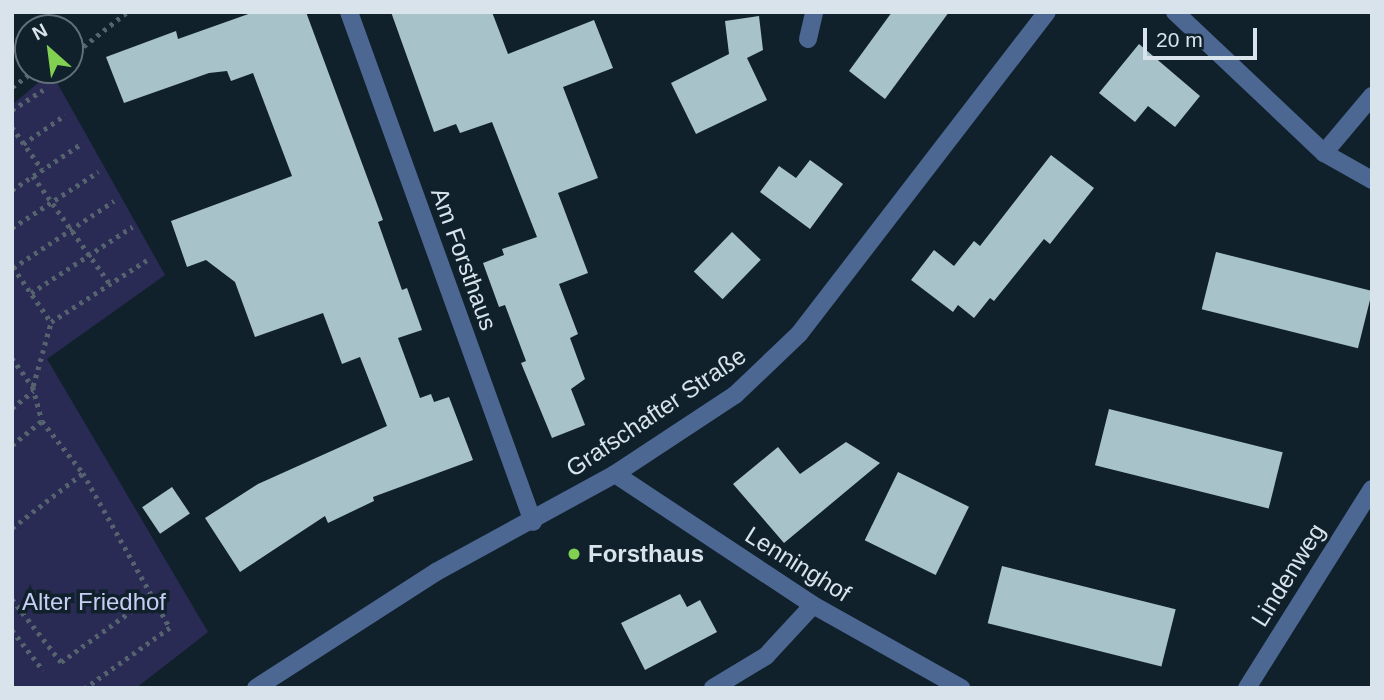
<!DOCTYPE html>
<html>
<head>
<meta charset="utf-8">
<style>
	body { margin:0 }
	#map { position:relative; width:1384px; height:700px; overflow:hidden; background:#10212c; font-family:Helvetica,sans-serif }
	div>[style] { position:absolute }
	.green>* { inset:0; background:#2a2b54 }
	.building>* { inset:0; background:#a8c2ca; transform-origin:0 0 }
	.path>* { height:4.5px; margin-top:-2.25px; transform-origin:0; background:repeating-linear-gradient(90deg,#54636d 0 3.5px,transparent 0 8.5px) }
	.minor>* { height:18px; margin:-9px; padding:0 9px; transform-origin:9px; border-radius:9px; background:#4c6792 }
	.dots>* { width:19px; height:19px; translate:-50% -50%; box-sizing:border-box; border:4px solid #10212c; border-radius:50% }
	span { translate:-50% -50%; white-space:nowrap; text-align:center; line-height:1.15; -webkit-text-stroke:7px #10212c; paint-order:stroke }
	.street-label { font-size:24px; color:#d8e3eb }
	.poi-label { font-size:24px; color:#d8e3eb; font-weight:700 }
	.left { translate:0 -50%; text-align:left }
	.park-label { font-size:24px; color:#c8cdf4 }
	.frame { position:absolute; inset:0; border:14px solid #d8e3eb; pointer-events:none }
	.north { position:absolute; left:14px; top:14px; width:70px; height:70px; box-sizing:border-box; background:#10212c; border:2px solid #606f78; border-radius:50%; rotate:332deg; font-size:19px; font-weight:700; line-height:28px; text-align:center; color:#d8e3eb }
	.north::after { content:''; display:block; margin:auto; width:24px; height:32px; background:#81d051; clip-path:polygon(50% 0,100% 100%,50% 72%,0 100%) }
	.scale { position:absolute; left:1143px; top:28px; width:114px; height:32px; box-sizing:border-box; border:4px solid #d8e3eb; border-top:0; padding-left:9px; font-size:21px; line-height:24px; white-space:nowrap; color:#d8e3eb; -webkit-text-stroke:5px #10212c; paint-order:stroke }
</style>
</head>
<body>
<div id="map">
	<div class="green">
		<div style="clip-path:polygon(51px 72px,165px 275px,47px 359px,208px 632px,136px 688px,12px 688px,12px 105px)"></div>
	</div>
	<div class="building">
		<div style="clip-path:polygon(254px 12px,306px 12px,383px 220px,378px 222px,402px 290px,407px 288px,422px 330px,398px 338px,420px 398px,431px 394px,434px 402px,449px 397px,473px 460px,373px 497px,374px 501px,328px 523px,325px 516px,240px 572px,205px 518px,258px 484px,387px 426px,360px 357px,342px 364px,323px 313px,255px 337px,235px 282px,206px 260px,187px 267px,171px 221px,292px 176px,253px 73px,231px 81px,227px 71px,209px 73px,124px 103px,106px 57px,176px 31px,178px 39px)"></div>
		<div style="clip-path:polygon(391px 12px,492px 12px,508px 54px,594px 20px,613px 68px,563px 87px,598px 178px,558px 193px,588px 273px,559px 284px,578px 334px,570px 338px,585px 379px,571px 389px,585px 425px,552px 438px,521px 363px,526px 361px,505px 305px,499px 307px,483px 263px,504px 255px,502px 249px,537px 237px,492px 122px,460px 133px,456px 124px,434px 132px)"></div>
		<div style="clip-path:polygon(892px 12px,949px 12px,885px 99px,849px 71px)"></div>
		<div style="clip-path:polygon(759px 16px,763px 50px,747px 58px,767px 100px,696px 134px,671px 83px,729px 54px,725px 21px)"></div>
		<div style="clip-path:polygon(1139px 44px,1200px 96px,1175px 127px,1148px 106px,1135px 122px,1099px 93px)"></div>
		<div style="clip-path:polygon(1051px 155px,1094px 188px,1050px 244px,1044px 239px,994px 301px,990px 298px,974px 318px,958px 305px,953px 312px,911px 280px,934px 250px,954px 266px,974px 241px,980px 246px)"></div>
		<div style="clip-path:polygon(810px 160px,843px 184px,810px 229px,760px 192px,779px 166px,796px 178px)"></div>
		<div style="left:732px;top:232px;width:40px;height:55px;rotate:44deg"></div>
		<div style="left:1216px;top:252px;width:161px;height:59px;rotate:14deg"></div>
		<div style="left:1109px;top:409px;width:179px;height:58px;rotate:14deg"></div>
		<div style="clip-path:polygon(846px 442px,880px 463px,784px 543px,733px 484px,778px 447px,800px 474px)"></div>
		<div style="left:898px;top:472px;width:79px;height:76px;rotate:26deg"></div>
		<div style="left:172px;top:487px;width:32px;height:36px;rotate:56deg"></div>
		<div style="left:1002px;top:566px;width:179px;height:59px;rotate:14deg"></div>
		<div style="clip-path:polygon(680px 594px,687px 607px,700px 600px,717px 632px,645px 670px,621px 623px)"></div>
	</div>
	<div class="path">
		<div style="left:70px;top:57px;width:73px;rotate:-38.3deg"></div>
		<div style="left:12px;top:87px;width:29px;rotate:-36deg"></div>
		<div style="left:12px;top:110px;width:37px;rotate:-33deg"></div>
		<div style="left:12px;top:127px;width:52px;rotate:54.5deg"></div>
		<div style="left:23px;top:144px;width:51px;rotate:-34.6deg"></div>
		<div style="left:33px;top:176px;width:133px;rotate:54.5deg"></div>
		<div style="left:12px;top:190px;width:83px;rotate:-33.7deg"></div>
		<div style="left:12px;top:228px;width:103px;rotate:-33.1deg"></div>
		<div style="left:13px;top:267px;width:67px;rotate:55.4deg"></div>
		<div style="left:13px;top:268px;width:121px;rotate:-33.6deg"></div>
		<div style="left:31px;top:293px;width:121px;rotate:-33.2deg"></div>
		<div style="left:12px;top:358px;width:36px;rotate:54deg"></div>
		<div style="left:33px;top:387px;width:35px;rotate:75deg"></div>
		<div style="left:42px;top:421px;width:66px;rotate:51.7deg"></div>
		<div style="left:83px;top:473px;width:178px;rotate:60.7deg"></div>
		<div style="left:170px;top:628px;width:103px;rotate:144.5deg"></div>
		<div style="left:33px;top:386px;width:66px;rotate:-74.3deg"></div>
		<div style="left:51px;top:322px;width:114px;rotate:-32.9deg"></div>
		<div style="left:12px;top:408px;width:27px;rotate:-39deg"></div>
		<div style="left:12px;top:445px;width:38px;rotate:-39deg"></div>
		<div style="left:12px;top:528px;width:90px;rotate:-37.8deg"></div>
		<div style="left:12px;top:599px;width:80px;rotate:52.1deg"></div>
		<div style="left:61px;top:662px;width:112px;rotate:-36deg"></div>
		<div style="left:12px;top:630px;width:51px;rotate:52.2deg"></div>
	</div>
	<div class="minor">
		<div style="left:349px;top:12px;width:542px;rotate:70.16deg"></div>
		<div style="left:1175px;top:12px;width:205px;rotate:43.4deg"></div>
		<div style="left:1324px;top:153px;width:55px;rotate:29.4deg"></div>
		<div style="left:808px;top:39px;width:28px;rotate:-77deg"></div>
		<div style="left:1324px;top:153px;width:75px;rotate:-49.9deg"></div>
		<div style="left:615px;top:474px;width:237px;rotate:33.5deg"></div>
		<div style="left:813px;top:605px;width:170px;rotate:29.3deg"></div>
		<div style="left:256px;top:688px;width:214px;rotate:-32.8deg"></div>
		<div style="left:436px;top:572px;width:204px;rotate:-28.7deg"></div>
		<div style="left:615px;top:474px;width:144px;rotate:-33.4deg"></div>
		<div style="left:735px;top:395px;width:88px;rotate:-43.6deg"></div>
		<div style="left:799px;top:334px;width:406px;rotate:-52.4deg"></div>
		<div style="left:713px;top:688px;width:62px;rotate:-31.1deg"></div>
		<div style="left:766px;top:656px;width:69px;rotate:-47.3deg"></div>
		<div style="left:1247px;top:688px;width:235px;rotate:-57.9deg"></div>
	</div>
	<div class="dots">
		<div style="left:574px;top:554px;background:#81d051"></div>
	</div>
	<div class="street-label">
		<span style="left:464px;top:259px;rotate:70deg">Am Forsthaus</span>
		<span style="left:656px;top:412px;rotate:-34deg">Grafschafter Straße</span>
		<span style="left:798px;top:564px;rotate:32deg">Lenninghof</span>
		<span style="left:1288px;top:575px;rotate:-58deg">Lindenweg</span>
	</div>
	<div class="poi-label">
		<span class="left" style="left:588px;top:554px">Forsthaus</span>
	</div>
	<div class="park-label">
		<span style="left:94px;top:602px">Alter Friedhof</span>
	</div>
	<div class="frame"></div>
	<div class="north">N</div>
	<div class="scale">20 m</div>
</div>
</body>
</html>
